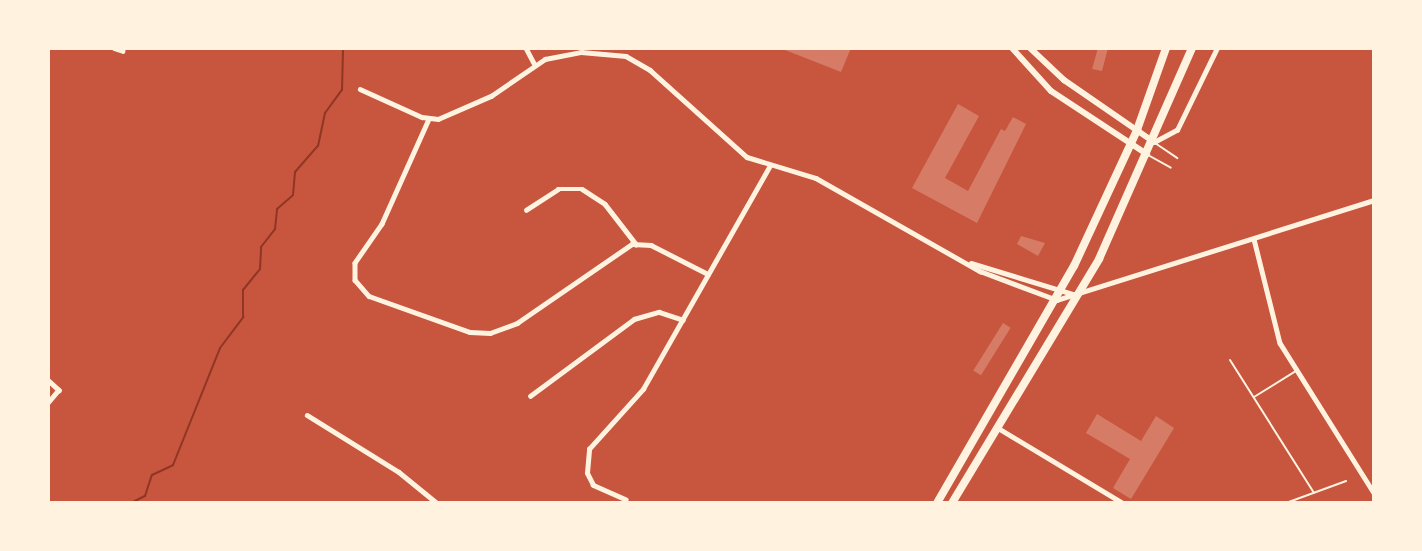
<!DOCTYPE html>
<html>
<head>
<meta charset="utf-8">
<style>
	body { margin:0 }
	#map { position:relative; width:1422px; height:551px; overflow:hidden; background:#c8553d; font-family:Poppins,sans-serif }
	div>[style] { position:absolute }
	.stream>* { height:2px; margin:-1px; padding:0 1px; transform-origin:1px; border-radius:1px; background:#8f3625 }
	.building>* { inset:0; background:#d67c66; transform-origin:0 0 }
	.service>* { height:2px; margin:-1px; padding:0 1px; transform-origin:1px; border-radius:1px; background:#fff3e0 }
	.minor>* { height:4.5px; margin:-2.25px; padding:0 2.25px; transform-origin:2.25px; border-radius:2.25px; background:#fff3e0 }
	.tertiary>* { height:6px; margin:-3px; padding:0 3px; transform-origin:3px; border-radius:3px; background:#fff3e0 }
	.trunk>* { height:8px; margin:-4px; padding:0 4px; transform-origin:4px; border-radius:4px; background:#fff3e0 }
	span { translate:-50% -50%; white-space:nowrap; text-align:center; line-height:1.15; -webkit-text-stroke:4.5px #fff3e0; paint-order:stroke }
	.frame { position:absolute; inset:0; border:50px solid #fff3e0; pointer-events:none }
</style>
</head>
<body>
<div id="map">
	<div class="stream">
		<div style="left:131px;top:503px;width:16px;rotate:-27deg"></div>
		<div style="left:145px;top:496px;width:22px;rotate:-72deg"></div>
		<div style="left:152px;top:475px;width:23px;rotate:-25deg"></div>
		<div style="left:173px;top:465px;width:126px;rotate:-68.1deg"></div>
		<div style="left:220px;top:348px;width:39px;rotate:-53deg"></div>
		<div style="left:243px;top:317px;width:27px;rotate:-90deg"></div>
		<div style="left:243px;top:290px;width:27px;rotate:-51deg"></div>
		<div style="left:260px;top:269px;width:22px;rotate:-87deg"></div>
		<div style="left:261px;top:247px;width:23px;rotate:-52deg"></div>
		<div style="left:275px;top:229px;width:20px;rotate:-84deg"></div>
		<div style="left:277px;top:209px;width:21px;rotate:-41deg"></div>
		<div style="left:293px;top:195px;width:23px;rotate:-85deg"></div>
		<div style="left:295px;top:172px;width:35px;rotate:-49deg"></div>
		<div style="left:318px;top:146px;width:34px;rotate:-78deg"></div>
		<div style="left:325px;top:113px;width:29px;rotate:-54deg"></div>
		<div style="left:342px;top:90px;width:42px;rotate:-88.6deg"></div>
	</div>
	<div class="building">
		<div style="clip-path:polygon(780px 48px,851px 48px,841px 72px)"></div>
		<div style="clip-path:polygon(1098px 48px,1108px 48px,1102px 71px,1092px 69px)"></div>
		<div style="clip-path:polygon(958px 104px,979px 116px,945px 178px,968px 191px,1001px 129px,1005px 131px,1013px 117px,1026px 124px,977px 223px,912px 188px)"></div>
		<div style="clip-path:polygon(1021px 236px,1045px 243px,1038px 256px,1017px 244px)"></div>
		<div style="left:1003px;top:323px;width:9px;height:56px;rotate:32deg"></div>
		<div style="clip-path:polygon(1097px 414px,1141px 441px,1156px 416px,1174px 428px,1131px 499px,1113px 488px,1130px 459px,1086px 433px)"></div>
	</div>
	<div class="service">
		<div style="left:1155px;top:143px;width:27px;rotate:34deg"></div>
		<div style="left:1148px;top:155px;width:26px;rotate:29deg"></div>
		<div style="left:1230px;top:360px;width:157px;rotate:57.7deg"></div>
		<div style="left:1254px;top:397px;width:49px;rotate:-31.8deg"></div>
		<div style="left:1286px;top:503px;width:64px;rotate:-20.1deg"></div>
	</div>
	<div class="minor">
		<div style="left:114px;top:48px;width:9px;rotate:18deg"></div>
		<div style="left:526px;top:48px;width:17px;rotate:62deg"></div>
		<div style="left:360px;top:89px;width:68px;rotate:24.3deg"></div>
		<div style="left:422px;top:117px;width:16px;rotate:7deg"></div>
		<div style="left:438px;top:119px;width:58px;rotate:-23.5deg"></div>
		<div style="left:491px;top:96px;width:65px;rotate:-34.4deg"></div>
		<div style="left:545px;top:59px;width:37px;rotate:-11deg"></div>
		<div style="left:581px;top:52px;width:45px;rotate:5.1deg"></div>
		<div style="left:626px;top:56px;width:28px;rotate:30deg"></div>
		<div style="left:650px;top:70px;width:130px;rotate:41.9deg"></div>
		<div style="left:747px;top:157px;width:72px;rotate:16.9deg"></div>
		<div style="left:816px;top:178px;width:189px;rotate:29.6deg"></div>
		<div style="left:980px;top:271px;width:82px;rotate:20.6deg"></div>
		<div style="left:1057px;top:300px;width:332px;rotate:-17.5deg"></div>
		<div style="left:429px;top:119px;width:115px;rotate:114.1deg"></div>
		<div style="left:382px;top:224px;width:47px;rotate:124.7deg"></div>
		<div style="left:355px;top:263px;width:17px;rotate:90deg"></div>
		<div style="left:355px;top:280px;width:21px;rotate:49deg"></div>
		<div style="left:369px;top:296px;width:107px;rotate:19.6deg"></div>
		<div style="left:470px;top:332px;width:20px;rotate:3deg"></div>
		<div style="left:490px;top:333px;width:29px;rotate:-20deg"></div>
		<div style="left:517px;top:323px;width:140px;rotate:-34.5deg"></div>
		<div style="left:632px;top:244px;width:19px;rotate:3deg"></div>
		<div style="left:651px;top:245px;width:64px;rotate:27deg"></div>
		<div style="left:1154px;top:142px;width:26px;rotate:-28deg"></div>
		<div style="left:1177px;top:130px;width:91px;rotate:-64deg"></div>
		<div style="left:526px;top:210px;width:38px;rotate:-33deg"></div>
		<div style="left:558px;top:189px;width:24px"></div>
		<div style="left:582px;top:189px;width:27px;rotate:33deg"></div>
		<div style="left:605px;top:204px;width:51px;rotate:52.2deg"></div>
		<div style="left:1254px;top:239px;width:107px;rotate:76deg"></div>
		<div style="left:1280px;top:343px;width:177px;rotate:57.9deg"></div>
		<div style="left:971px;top:263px;width:110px;rotate:16.9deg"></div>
		<div style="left:48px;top:380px;width:15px;rotate:42deg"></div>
		<div style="left:59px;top:390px;width:17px;rotate:130deg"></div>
		<div style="left:530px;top:396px;width:129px;rotate:-36.5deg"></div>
		<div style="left:634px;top:319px;width:26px;rotate:-16deg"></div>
		<div style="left:659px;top:312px;width:25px;rotate:18deg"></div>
		<div style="left:307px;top:415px;width:108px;rotate:31.8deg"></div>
		<div style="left:399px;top:472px;width:49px;rotate:39.2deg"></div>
		<div style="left:998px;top:428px;width:146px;rotate:31deg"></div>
		<div style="left:626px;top:500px;width:36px;rotate:-156deg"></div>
		<div style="left:593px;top:485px;width:13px;rotate:-117deg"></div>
		<div style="left:587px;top:473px;width:24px;rotate:-85deg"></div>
		<div style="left:589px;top:449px;width:81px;rotate:-48deg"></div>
		<div style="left:643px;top:389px;width:257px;rotate:-60.4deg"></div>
	</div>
	<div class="tertiary">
		<div style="left:1012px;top:48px;width:58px;rotate:47.8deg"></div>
		<div style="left:1051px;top:91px;width:115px;rotate:33.3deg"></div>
		<div style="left:1030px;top:48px;width:47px;rotate:43.3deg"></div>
		<div style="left:1064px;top:80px;width:109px;rotate:34.6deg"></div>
	</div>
	<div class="trunk">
		<div style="left:937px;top:503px;width:274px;rotate:-60deg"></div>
		<div style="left:1074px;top:266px;width:150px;rotate:-65.1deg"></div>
		<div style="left:1137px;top:130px;width:87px;rotate:-70.5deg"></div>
		<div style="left:952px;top:503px;width:285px;rotate:-58.9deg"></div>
		<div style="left:1099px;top:259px;width:231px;rotate:-66.2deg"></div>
	</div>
	<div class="frame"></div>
</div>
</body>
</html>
